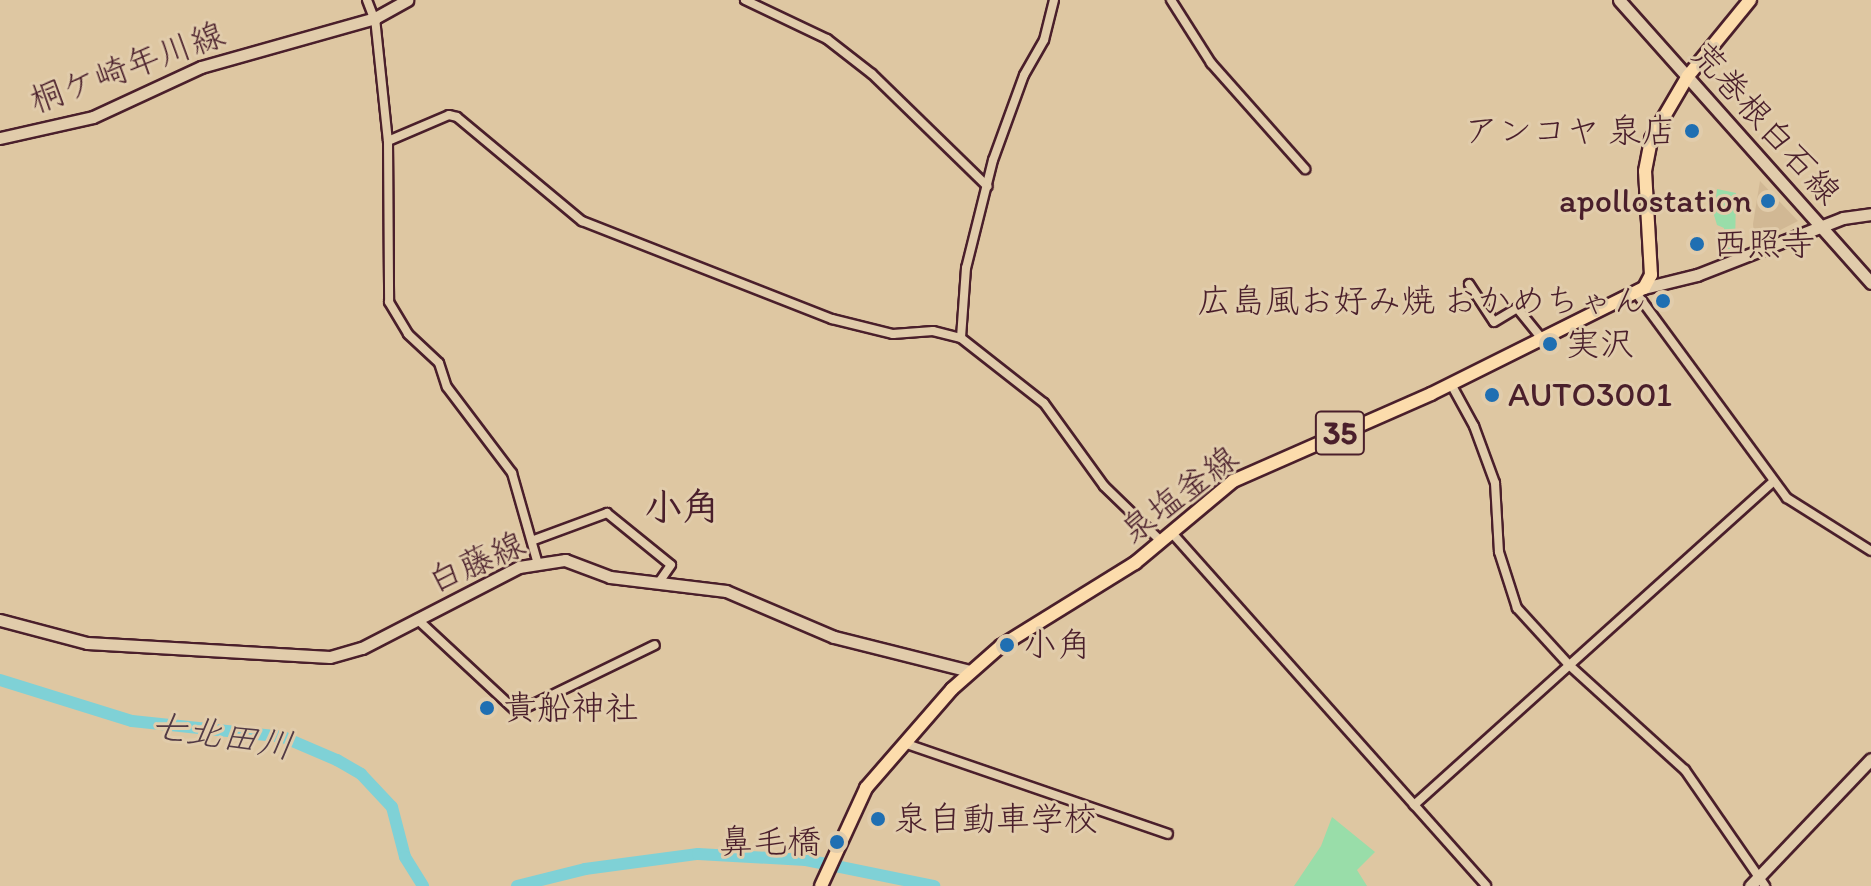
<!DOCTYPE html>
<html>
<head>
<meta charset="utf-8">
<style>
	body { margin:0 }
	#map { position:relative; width:1871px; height:886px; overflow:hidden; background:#dec7a2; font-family:Itim,"Klee One",sans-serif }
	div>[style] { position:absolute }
	.built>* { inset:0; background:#d1b894 }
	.green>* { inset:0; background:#99dda9 }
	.river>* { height:12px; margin:-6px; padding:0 6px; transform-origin:6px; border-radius:6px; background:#7fd1d6 }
	.roads { filter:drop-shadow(2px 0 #4a1f2b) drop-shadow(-2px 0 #4a1f2b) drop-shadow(0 2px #4a1f2b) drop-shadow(0 -2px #4a1f2b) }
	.street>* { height:8px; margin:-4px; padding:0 4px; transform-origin:4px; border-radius:4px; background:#e1ccab }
	.secondary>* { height:11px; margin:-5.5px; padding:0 5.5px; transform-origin:5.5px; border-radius:5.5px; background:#e1ccab }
	.primary>* { height:12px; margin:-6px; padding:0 6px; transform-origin:6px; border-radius:6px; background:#fcdcac }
	.dots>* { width:22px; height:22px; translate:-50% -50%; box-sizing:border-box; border:4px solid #e1ccab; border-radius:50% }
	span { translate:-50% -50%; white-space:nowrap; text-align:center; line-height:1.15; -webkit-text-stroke:6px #e1ccab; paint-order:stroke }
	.shield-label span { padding:2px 6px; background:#e1ccab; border:2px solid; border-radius:6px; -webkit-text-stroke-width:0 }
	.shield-label { font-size:32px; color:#4a1f2b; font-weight:700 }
	.street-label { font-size:34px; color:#4a1f2b }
	.poi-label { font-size:34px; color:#4a1f2b }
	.right { translate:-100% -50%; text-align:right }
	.left { translate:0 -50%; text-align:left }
	.water-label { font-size:36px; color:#523a45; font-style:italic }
	.quarter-label { font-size:38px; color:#4a1f2b; font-weight:700 }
</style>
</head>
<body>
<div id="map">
	<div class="built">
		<div style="clip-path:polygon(1760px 181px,1798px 221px,1755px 243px,1753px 224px)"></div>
	</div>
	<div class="green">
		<div style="clip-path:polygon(1717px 189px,1736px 193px,1735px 249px,1723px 250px,1724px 228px,1717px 225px,1714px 215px)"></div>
		<div style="clip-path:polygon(1332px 817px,1375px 852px,1357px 870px,1367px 886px,1294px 886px,1321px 846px)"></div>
	</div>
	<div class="river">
		<div style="left:0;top:680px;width:138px;rotate:17.3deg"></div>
		<div style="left:132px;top:721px;width:152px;rotate:6deg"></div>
		<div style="left:283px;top:737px;width:59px;rotate:23.1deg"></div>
		<div style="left:337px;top:760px;width:28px;rotate:30deg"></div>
		<div style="left:361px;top:774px;width:45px;rotate:46.8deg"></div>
		<div style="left:392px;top:807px;width:52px;rotate:75.4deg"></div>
		<div style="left:405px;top:857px;width:34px;rotate:58deg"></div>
		<div style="left:517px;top:886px;width:70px;rotate:-14deg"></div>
		<div style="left:585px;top:869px;width:114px;rotate:-7.6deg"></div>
		<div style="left:698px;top:854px;width:108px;rotate:3.2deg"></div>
		<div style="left:806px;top:860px;width:131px;rotate:11.5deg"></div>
	</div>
	<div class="roads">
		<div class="street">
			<div style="left:367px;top:0;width:19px;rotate:69deg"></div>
			<div style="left:745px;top:0;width:91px;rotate:25.4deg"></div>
			<div style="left:827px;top:39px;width:57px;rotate:37.9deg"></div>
			<div style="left:872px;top:74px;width:161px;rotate:44.2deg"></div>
			<div style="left:1054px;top:0;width:41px;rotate:104deg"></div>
			<div style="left:1044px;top:40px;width:40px;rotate:119.7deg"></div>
			<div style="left:1024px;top:75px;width:90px;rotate:110deg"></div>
			<div style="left:993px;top:160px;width:111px;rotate:104deg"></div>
			<div style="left:966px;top:268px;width:70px;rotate:94.1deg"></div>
			<div style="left:961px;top:338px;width:105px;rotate:38.1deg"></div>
			<div style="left:1044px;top:403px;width:102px;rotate:54.1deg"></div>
			<div style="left:1104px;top:486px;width:81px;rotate:44deg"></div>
			<div style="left:1171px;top:0;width:75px;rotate:57.6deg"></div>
			<div style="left:1211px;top:63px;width:142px;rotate:48.4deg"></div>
			<div style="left:375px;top:18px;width:124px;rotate:84deg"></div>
			<div style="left:388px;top:141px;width:161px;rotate:89.6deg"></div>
			<div style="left:389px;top:302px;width:37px;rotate:59deg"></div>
			<div style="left:408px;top:334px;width:42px;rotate:43.1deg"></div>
			<div style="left:439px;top:363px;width:25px;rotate:72deg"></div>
			<div style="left:447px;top:387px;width:108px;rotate:52.9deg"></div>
			<div style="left:512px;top:473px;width:91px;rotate:74.1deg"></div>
			<div style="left:388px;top:141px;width:66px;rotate:-23.1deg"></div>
			<div style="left:449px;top:115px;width:8px;rotate:14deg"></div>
			<div style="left:457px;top:117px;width:163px;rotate:39.8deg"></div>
			<div style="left:582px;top:221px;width:269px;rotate:21.4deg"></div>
			<div style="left:832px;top:319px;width:63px;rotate:13.8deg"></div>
			<div style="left:893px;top:334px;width:40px;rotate:-4.3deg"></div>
			<div style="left:933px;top:331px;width:29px;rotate:14deg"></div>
			<div style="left:1469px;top:284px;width:45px;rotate:56.7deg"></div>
			<div style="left:1494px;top:322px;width:27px;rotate:-31deg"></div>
			<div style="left:1517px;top:308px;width:41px;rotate:50.9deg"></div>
			<div style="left:1637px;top:294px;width:253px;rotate:53.7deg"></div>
			<div style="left:1787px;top:498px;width:99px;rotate:32.2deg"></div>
			<div style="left:1451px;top:384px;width:48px;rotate:61.3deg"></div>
			<div style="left:1474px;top:426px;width:61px;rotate:69.8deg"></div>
			<div style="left:1495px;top:483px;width:69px;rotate:86.7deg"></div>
			<div style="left:1499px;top:552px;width:59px;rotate:72.2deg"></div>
			<div style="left:1517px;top:608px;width:77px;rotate:47.6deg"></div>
			<div style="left:1569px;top:665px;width:156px;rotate:42.2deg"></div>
			<div style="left:1685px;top:770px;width:141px;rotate:55.4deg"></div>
			<div style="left:1172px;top:533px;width:472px;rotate:48.3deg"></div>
			<div style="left:534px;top:540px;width:78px;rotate:-20.3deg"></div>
			<div style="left:607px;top:513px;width:82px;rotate:39.1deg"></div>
			<div style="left:671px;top:565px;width:21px;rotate:125deg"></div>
			<div style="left:417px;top:619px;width:137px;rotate:42.9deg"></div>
			<div style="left:517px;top:712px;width:153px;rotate:-25.9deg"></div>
			<div style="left:904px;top:743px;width:279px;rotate:19deg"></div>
			<div style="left:1414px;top:805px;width:484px;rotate:-42deg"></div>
		</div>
		<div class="secondary">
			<div style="left:1619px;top:0;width:379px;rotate:48.3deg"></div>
			<div style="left:0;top:138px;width:95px;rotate:-12.7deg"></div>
			<div style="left:93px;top:117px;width:119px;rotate:-24.8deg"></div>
			<div style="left:201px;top:67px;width:181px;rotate:-15.7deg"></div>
			<div style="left:375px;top:18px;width:37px;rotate:-29deg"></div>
			<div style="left:1644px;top:288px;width:55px;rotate:-13.8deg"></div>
			<div style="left:1697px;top:275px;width:157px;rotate:-21.3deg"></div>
			<div style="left:1843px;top:218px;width:28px;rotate:-8deg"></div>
			<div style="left:0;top:620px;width:90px;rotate:14.8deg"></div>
			<div style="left:87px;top:643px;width:243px;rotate:3.3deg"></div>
			<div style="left:330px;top:657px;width:33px;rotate:-16deg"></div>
			<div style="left:362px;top:648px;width:177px;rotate:-27.3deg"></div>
			<div style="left:519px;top:567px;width:47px;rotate:-8.7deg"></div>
			<div style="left:565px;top:560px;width:48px;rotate:20.7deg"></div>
			<div style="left:610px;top:577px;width:117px;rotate:6.9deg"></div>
			<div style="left:726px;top:591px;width:117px;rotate:23.1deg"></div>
			<div style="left:834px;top:637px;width:139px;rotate:14.1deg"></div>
			<div style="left:1750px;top:886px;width:175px;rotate:-46.4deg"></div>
		</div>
		<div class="primary">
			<div style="left:821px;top:886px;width:108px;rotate:-65.3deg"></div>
			<div style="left:866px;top:788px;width:131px;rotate:-49deg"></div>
			<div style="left:952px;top:689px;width:65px;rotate:-41.3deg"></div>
			<div style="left:1001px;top:646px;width:158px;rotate:-31.8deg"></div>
			<div style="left:1135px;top:563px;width:128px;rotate:-39.9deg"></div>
			<div style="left:1233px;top:481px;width:216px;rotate:-23.7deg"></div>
			<div style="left:1431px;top:394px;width:238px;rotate:-26.5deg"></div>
			<div style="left:1644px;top:288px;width:15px;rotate:-62deg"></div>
			<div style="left:1651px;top:275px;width:104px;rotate:-93.3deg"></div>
			<div style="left:1645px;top:171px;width:33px;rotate:-79deg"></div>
			<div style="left:1651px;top:139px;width:73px;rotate:-59.6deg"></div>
			<div style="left:1688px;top:76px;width:98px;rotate:-50.8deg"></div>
		</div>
	</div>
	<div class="dots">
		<div style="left:1692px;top:131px;background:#1f6fb2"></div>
		<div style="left:1768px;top:201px;background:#1f6fb2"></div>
		<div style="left:1697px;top:244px;background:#1f6fb2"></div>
		<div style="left:1663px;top:301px;background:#1f6fb2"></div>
		<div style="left:1550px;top:344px;background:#1f6fb2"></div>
		<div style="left:1492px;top:395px;background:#1f6fb2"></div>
		<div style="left:1007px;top:645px;background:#1f6fb2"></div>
		<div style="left:487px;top:708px;background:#1f6fb2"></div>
		<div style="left:878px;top:819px;background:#1f6fb2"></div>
		<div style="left:837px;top:842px;background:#1f6fb2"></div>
	</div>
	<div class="shield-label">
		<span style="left:1340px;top:433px">35</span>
	</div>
	<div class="street-label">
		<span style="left:127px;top:67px;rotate:-20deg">桐ケ崎年川線</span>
		<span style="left:1766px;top:123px;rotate:48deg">荒巻根白石線</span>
		<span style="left:1179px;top:494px;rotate:-37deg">泉塩釜線</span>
		<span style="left:476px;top:562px;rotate:-24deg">白藤線</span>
	</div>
	<div class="poi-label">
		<span class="right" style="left:1676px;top:131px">アンコヤ 泉店</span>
		<span class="right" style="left:1752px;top:201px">apollostation</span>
		<span class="left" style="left:1713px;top:244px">西照寺</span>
		<span class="right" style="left:1647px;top:301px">広島風お好み焼 おかめちゃん</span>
		<span class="left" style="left:1566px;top:344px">実沢</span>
		<span class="left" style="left:1508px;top:395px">AUTO3001</span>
		<span class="left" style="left:1023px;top:645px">小角</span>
		<span class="left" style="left:503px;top:708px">貴船神社</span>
		<span class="left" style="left:894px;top:819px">泉自動車学校</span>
		<span class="right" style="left:821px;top:842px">鼻毛橋</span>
	</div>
	<div class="water-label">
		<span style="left:222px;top:735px;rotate:9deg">七北田川</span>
	</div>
	<div class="quarter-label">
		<span style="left:682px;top:508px">小角</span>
	</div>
</div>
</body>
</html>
